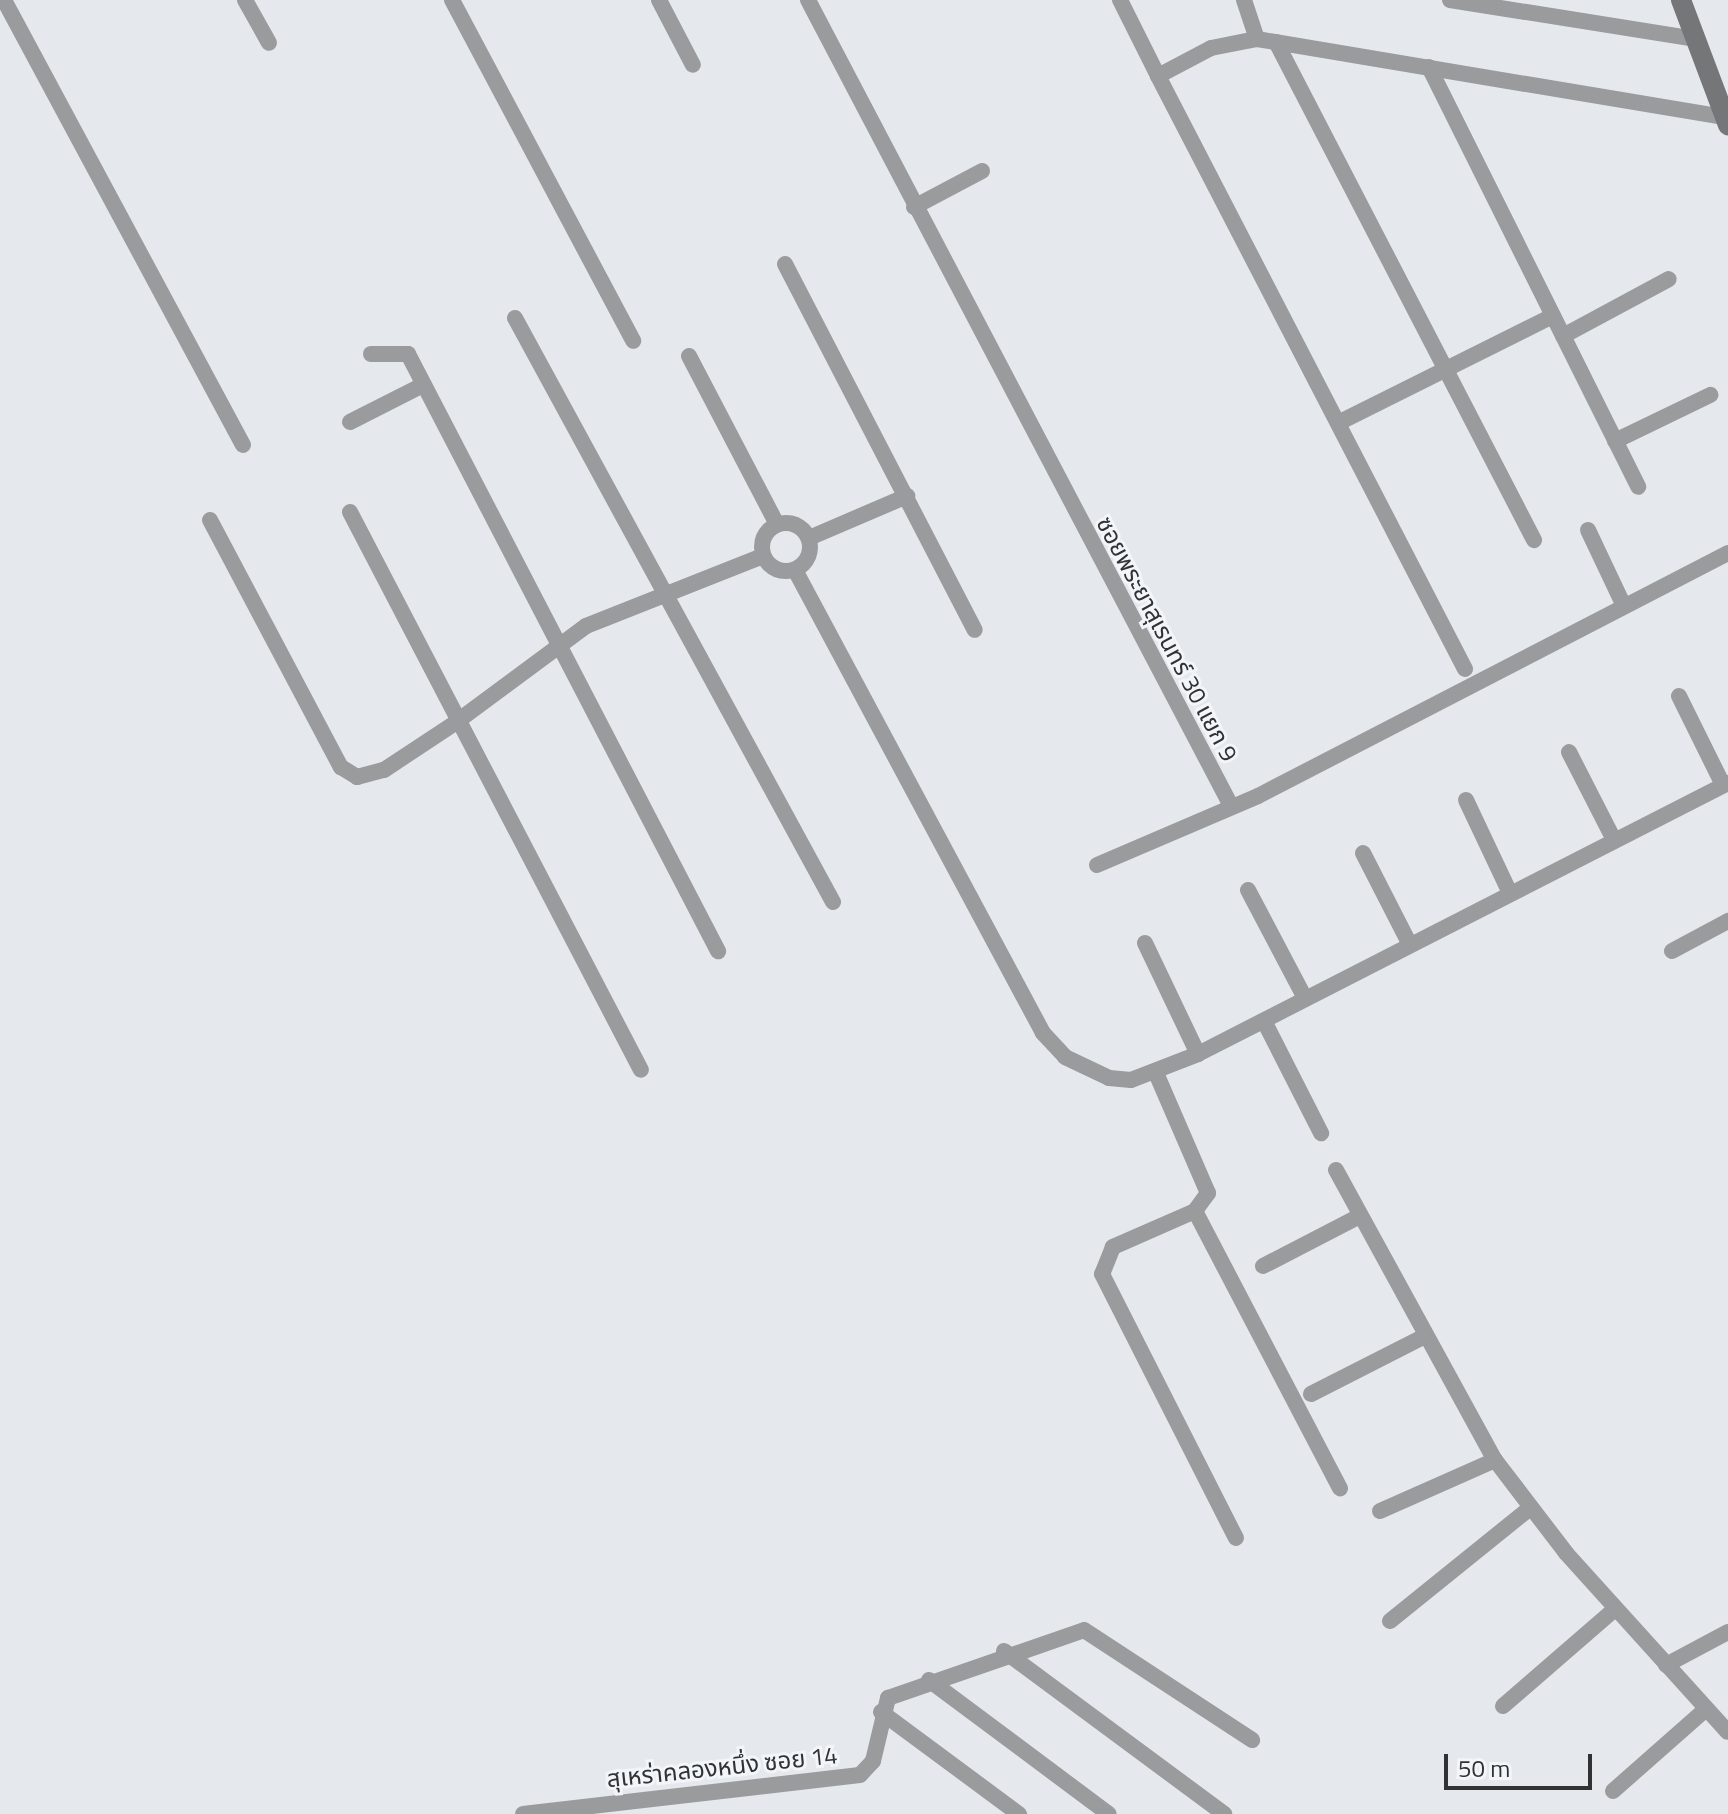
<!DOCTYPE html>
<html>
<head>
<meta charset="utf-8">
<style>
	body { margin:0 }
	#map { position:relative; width:1728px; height:1814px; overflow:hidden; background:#e5e8ed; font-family:"Titillium Web","Noto Sans Thai",sans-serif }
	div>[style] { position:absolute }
	.street>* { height:16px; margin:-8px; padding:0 8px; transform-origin:8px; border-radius:8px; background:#999b9d }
	.street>.ring { margin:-8px; padding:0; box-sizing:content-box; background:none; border:16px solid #999b9d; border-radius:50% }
	.secondary>* { height:20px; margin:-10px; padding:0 10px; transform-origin:10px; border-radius:10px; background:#747678 }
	span { translate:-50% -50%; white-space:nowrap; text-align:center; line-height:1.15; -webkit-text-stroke:6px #f2f6fa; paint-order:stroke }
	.street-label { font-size:24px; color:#303233 }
	.scale { position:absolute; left:1444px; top:1754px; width:148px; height:36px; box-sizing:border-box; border:4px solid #303233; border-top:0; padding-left:10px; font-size:24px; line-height:28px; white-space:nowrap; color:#303233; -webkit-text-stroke:6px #f2f6fa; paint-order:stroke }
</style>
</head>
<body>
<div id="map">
	<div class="street">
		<div style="left:4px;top:0;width:505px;rotate:61.76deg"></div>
		<div style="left:245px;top:0;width:49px;rotate:60.8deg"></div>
		<div style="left:452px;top:0;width:386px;rotate:62deg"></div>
		<div style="left:659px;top:0;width:73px;rotate:62.4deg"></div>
		<div style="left:808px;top:0;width:906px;rotate:62.3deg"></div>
		<div style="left:1120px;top:0;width:85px;rotate:63.4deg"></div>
		<div style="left:1244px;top:0;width:41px;rotate:71.6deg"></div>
		<div style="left:1450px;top:0;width:248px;rotate:9deg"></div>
		<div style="left:1276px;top:42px;width:561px;rotate:62.61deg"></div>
		<div style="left:1429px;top:67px;width:469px;rotate:63.5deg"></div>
		<div style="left:914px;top:207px;width:77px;rotate:-27.9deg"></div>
		<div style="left:785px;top:264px;width:412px;rotate:62.6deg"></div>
		<div style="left:515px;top:318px;width:665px;rotate:61.43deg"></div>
		<div style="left:1563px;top:336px;width:120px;rotate:-28.3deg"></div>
		<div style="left:371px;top:354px;width:37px"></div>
		<div style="left:408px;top:354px;width:673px;rotate:62.56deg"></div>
		<div style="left:689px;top:356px;width:190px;rotate:62.4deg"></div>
		<div style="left:350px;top:422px;width:82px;rotate:-26.9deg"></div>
		<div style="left:1338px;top:423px;width:240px;rotate:-26.5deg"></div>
		<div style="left:1615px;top:441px;width:106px;rotate:-25.8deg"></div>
		<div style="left:350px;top:512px;width:629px;rotate:62.46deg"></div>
		<div style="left:210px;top:520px;width:280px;rotate:62.1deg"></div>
		<div style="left:341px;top:767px;width:19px;rotate:32deg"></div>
		<div style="left:357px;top:777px;width:28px;rotate:-15deg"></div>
		<div style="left:384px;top:770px;width:85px;rotate:-33.5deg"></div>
		<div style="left:455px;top:723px;width:163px;rotate:-36.5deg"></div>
		<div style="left:586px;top:626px;width:190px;rotate:-21.6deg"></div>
		<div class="ring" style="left:762px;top:523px;width:32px;height:32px"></div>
		<div style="left:1588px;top:530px;width:84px;rotate:64.7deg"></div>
		<div style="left:809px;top:538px;width:107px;rotate:-23.2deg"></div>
		<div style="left:795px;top:570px;width:525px;rotate:61.82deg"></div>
		<div style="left:1043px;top:1033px;width:33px;rotate:47deg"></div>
		<div style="left:1065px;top:1057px;width:49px;rotate:25.5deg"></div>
		<div style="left:1109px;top:1078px;width:22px;rotate:5deg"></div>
		<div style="left:1131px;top:1080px;width:72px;rotate:-21.2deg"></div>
		<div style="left:1198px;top:1054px;width:595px;rotate:-27.08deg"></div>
		<div style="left:1465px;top:669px;width:668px;rotate:-117.37deg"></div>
		<div style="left:1158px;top:76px;width:60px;rotate:-27.8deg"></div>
		<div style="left:1211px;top:48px;width:47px;rotate:-11.1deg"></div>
		<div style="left:1257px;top:39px;width:474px;rotate:9.5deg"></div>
		<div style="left:1679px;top:696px;width:99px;rotate:63.7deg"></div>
		<div style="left:1569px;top:752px;width:99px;rotate:62.9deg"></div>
		<div style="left:1466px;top:800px;width:101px;rotate:64.7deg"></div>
		<div style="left:1363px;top:853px;width:101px;rotate:62.9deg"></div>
		<div style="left:1097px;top:865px;width:175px;rotate:-23.2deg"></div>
		<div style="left:1258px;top:796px;width:529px;rotate:-27.34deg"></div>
		<div style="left:1248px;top:890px;width:122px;rotate:62.2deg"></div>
		<div style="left:1145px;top:943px;width:123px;rotate:64.5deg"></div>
		<div style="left:1672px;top:951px;width:64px;rotate:-28.2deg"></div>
		<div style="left:1264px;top:1021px;width:126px;rotate:63deg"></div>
		<div style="left:1156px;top:1073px;width:131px;rotate:66.6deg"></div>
		<div style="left:1208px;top:1193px;width:22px;rotate:126deg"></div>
		<div style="left:1195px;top:1211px;width:90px;rotate:156.3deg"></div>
		<div style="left:1113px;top:1247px;width:29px;rotate:112deg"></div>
		<div style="left:1102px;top:1274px;width:296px;rotate:63.1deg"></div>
		<div style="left:1336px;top:1170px;width:331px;rotate:61.3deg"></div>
		<div style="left:1495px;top:1460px;width:117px;rotate:52.6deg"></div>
		<div style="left:1566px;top:1553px;width:241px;rotate:47.9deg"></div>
		<div style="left:1195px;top:1211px;width:313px;rotate:62.4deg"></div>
		<div style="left:1263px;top:1266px;width:107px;rotate:-27.3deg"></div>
		<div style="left:1311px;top:1394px;width:126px;rotate:-27deg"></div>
		<div style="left:1380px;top:1511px;width:126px;rotate:-23.9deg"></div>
		<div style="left:1390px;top:1621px;width:180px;rotate:-38.9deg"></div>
		<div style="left:1004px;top:1651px;width:274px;rotate:36.5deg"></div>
		<div style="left:1666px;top:1665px;width:70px;rotate:-28deg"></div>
		<div style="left:929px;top:1680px;width:224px;rotate:36.7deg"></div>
		<div style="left:1503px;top:1706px;width:147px;rotate:-40.9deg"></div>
		<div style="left:881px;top:1712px;width:172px;rotate:36.5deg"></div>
		<div style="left:1613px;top:1791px;width:124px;rotate:-41.4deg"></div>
		<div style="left:523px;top:1814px;width:339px;rotate:-6.6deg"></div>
		<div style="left:860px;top:1775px;width:19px;rotate:-47deg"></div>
		<div style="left:873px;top:1761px;width:65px;rotate:-76.6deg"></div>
		<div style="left:888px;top:1698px;width:207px;rotate:-19.1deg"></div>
		<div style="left:1084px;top:1630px;width:201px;rotate:33.2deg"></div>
	</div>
	<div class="secondary">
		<div style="left:1681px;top:0;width:134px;rotate:69.4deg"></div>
	</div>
	<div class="street-label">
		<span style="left:1167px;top:639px;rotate:62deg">ซอยพระยาสุเรนทร์ 30 แยก 9</span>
		<span style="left:722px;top:1767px;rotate:-6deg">สุเหร่าคลองหนึ่ง ซอย 14</span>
	</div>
	<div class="scale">50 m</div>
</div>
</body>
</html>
